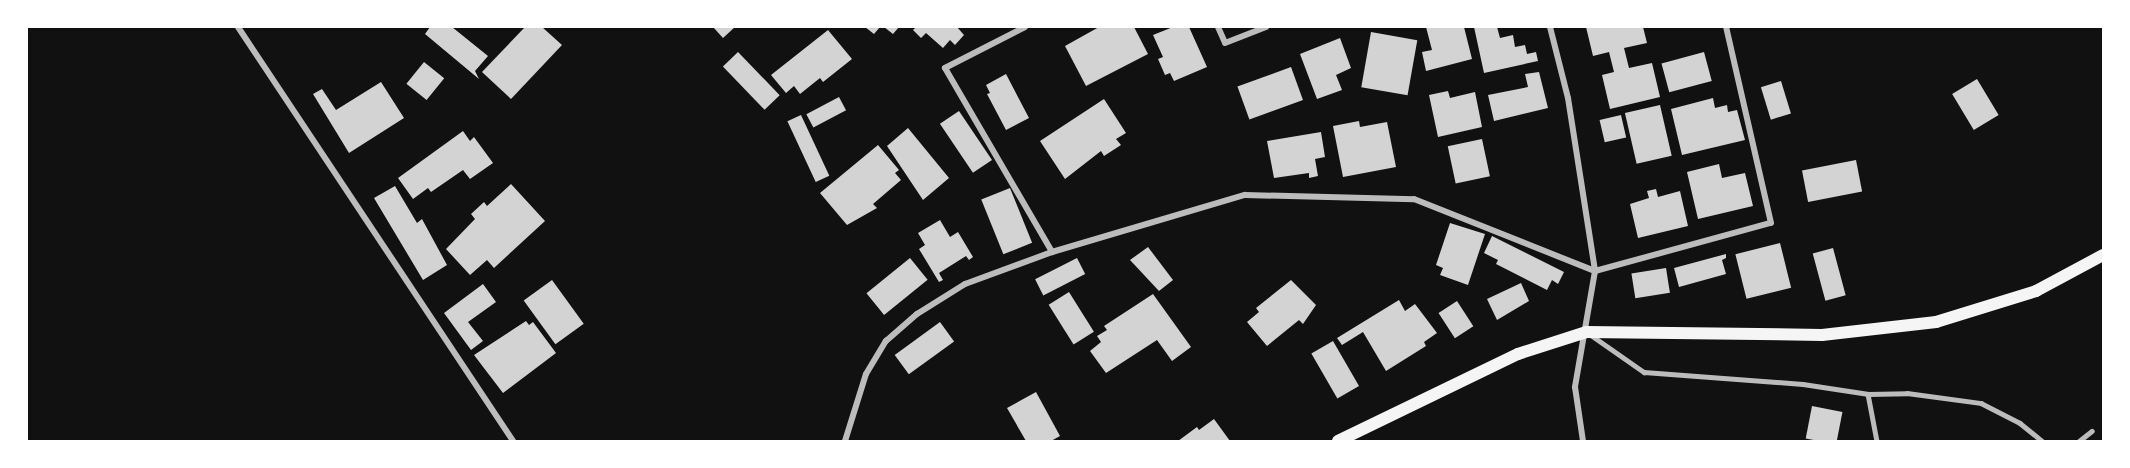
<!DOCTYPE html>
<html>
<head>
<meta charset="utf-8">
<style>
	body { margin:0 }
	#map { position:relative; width:2130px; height:468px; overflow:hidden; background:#111; font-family:Cabin,sans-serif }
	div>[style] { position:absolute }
	.building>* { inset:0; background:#d3d3d3; transform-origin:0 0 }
	.service>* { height:4.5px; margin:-2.25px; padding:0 2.25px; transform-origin:2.25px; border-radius:2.25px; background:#bcbcbc }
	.minor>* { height:6px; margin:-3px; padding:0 3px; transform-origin:3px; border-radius:3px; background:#bcbcbc }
	.secondary>* { height:12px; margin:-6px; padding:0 6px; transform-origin:6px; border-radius:6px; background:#f5f5f5 }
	span { translate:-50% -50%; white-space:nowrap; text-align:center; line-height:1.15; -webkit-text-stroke:6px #fff; paint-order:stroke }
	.frame { position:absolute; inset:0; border:28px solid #fff; pointer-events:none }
</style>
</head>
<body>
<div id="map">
	<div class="building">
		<div style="clip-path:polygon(430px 27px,452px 27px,488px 56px,475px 71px,479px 79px,425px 34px)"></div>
		<div style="clip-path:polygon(525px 27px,542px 27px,562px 45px,511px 99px,482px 72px)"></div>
		<div style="clip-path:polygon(713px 27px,735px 27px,723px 38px)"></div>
		<div style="clip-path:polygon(865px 27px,880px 27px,874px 34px)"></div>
		<div style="clip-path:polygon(884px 27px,899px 27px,893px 34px)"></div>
		<div style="clip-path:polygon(916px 27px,957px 27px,964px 35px,955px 45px,950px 40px,943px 48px,926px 33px,921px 38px,913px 30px)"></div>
		<div style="clip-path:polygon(1099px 27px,1134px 27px,1148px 54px,1086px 86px,1065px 46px)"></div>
		<div style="clip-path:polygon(1173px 27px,1189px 27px,1207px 67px,1174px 81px,1170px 73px,1165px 75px,1158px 59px,1163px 57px,1153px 35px)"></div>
		<div style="clip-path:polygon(1426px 27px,1464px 27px,1472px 59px,1426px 71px,1422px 52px,1432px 50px)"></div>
		<div style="clip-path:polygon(1474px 27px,1497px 27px,1500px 38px,1513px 35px,1515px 47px,1525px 45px,1527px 54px,1536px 52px,1538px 61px,1484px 73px)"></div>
		<div style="clip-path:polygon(1586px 27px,1643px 27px,1647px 43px,1624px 48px,1629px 68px,1652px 63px,1660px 97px,1610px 109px,1602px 75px,1614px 72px,1609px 52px,1593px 56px)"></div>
		<div style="clip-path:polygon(828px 30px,852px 59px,823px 82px,820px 78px,800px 94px,794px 86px,786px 93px,771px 75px)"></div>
		<div style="left:1371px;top:32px;width:47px;height:56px;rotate:10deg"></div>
		<div style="clip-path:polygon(1340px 38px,1351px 68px,1336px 75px,1342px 90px,1317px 99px,1300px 54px)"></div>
		<div style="left:738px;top:52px;width:60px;height:21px;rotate:46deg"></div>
		<div style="left:1704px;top:52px;width:30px;height:44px;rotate:75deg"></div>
		<div style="left:424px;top:62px;width:26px;height:28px;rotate:39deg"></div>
		<div style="left:1291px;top:67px;width:35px;height:57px;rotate:70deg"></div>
		<div style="clip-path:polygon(1539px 72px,1548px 108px,1494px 121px,1488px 95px,1528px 87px,1525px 74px)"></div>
		<div style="clip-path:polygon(1006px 74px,1029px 118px,1006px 130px,987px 94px,990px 93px,986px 85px)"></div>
		<div style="left:1977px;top:79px;width:42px;height:29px;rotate:59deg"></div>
		<div style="left:1781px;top:81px;width:34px;height:21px;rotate:73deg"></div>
		<div style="clip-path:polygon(381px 82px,404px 118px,349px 153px,313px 94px,322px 89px,336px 110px)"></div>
		<div style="clip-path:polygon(1448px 91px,1450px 98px,1475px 92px,1482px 127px,1438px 137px,1429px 95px)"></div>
		<div style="left:839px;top:97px;width:15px;height:37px;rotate:62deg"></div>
		<div style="clip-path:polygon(1713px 98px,1715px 108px,1727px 105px,1728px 112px,1737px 110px,1745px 140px,1682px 155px,1671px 109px)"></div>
		<div style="clip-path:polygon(1104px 99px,1126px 133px,1116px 139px,1121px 145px,1104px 156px,1101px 151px,1065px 179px,1040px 141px)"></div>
		<div style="left:1660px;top:105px;width:52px;height:36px;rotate:77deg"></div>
		<div style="left:959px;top:111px;width:59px;height:23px;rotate:56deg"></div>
		<div style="left:801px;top:115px;width:67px;height:15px;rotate:65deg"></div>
		<div style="left:1621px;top:115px;width:23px;height:22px;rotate:77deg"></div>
		<div style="clip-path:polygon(1359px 121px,1360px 127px,1387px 122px,1396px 167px,1343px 177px,1333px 126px)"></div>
		<div style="clip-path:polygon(908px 128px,949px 178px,923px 200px,887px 146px)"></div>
		<div style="clip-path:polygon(463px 131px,470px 141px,474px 137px,493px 163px,470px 179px,463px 170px,431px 192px,428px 188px,413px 199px,398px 178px)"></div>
		<div style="clip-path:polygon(1321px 132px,1325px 157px,1315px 159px,1318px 176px,1309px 178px,1309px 173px,1274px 178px,1267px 141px)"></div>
		<div style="left:1482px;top:139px;width:38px;height:35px;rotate:78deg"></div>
		<div style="clip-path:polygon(878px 145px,899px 170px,895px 173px,901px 180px,873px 204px,877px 208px,847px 225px,820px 193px)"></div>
		<div style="left:1856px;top:160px;width:32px;height:55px;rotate:79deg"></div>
		<div style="clip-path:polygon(1719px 164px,1722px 178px,1745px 173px,1753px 206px,1698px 219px,1687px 172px)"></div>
		<div style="clip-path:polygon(511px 184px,545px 221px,494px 268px,487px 260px,470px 275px,446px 249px,475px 219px,471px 214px,484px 202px,487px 206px)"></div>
		<div style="clip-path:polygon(395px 186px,417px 223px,422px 219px,447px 265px,423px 280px,374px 198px)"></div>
		<div style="left:1010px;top:188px;width:59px;height:31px;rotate:68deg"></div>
		<div style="clip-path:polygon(1656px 189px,1658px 197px,1680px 191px,1688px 226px,1638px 238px,1630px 204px,1649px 198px,1647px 191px)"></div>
		<div style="clip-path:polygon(940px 220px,950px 237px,958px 232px,973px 257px,969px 260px,966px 256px,939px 273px,943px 280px,939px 282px,919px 249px,925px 245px,918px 233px)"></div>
		<div style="clip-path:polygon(1450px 223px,1485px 234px,1468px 285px,1440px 275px,1443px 268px,1436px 265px)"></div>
		<div style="clip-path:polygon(1492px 236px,1564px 272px,1558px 284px,1552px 280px,1547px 290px,1496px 264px,1498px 260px,1484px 253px)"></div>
		<div style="left:1780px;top:243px;width:46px;height:46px;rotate:76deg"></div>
		<div style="clip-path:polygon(1148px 247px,1173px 280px,1159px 291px,1130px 260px)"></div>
		<div style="left:1833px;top:248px;width:49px;height:21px;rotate:75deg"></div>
		<div style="clip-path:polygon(1726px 254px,1726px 258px,1722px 260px,1726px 274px,1679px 287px,1674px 268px)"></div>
		<div style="left:910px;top:258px;width:28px;height:56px;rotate:51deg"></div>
		<div style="left:1077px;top:258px;width:18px;height:47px;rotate:63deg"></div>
		<div style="left:1666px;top:268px;width:25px;height:35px;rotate:81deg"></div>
		<div style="left:552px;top:280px;width:54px;height:35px;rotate:54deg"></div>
		<div style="clip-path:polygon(1291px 280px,1316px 305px,1303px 324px,1299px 320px,1267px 346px,1247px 322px,1259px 312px,1256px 308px)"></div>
		<div style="clip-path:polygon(1521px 283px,1529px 301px,1497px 320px,1487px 299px)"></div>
		<div style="clip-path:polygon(483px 284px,496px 302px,468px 322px,483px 341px,471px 350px,444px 313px)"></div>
		<div style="left:1069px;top:292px;width:47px;height:24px;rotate:58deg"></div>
		<div style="clip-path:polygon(1153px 294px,1191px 347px,1172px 361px,1157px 340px,1106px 373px,1090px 351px,1101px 342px,1097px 336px,1107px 330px,1104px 326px)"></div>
		<div style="clip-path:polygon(1399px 300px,1405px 311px,1415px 304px,1437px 333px,1424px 342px,1426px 346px,1386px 371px,1363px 332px,1342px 345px,1337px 338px)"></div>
		<div style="left:1457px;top:301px;width:30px;height:22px;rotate:57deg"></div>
		<div style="clip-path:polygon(526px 321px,529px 325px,533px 322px,556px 353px,503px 393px,474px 355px)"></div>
		<div style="left:940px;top:322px;width:24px;height:56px;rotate:54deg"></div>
		<div style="left:1333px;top:341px;width:52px;height:25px;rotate:60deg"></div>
		<div style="clip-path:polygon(1036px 392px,1060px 436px,1051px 441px,1026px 441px,1007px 408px)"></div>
		<div style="left:1812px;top:406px;width:31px;height:33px;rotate:11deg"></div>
		<div style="clip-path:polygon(1214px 419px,1230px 441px,1178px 441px,1197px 427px,1199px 430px)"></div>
	</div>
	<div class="service">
		<div style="left:1591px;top:335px;width:65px;rotate:34.9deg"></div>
		<div style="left:1644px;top:372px;width:159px;rotate:4.3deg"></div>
		<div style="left:1803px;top:384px;width:66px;rotate:8.7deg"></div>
		<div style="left:1868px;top:394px;width:39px;rotate:-1deg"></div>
		<div style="left:1907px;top:393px;width:75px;rotate:7.7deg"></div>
		<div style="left:1981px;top:403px;width:44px;rotate:27.1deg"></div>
		<div style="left:2020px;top:423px;width:28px;rotate:39deg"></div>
		<div style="left:1868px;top:394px;width:48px;rotate:79.2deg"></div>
		<div style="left:2079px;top:441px;width:16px;rotate:-38deg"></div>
	</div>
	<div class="minor">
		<div style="left:238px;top:27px;width:497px;rotate:56.4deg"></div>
		<div style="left:1025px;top:27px;width:90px;rotate:152.9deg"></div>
		<div style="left:945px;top:68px;width:213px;rotate:59.8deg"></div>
		<div style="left:1218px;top:27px;width:17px;rotate:66deg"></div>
		<div style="left:1225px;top:43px;width:44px;rotate:-21.3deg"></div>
		<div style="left:1550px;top:27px;width:73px;rotate:75.8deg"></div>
		<div style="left:1568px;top:98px;width:175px;rotate:81.1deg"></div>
		<div style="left:1595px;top:271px;width:118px;rotate:99.8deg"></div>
		<div style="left:1575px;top:387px;width:55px;rotate:81.6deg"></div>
		<div style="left:845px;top:441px;width:70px;rotate:-72.6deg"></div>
		<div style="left:866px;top:374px;width:39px;rotate:-59deg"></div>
		<div style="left:886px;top:341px;width:41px;rotate:-41.1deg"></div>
		<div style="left:917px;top:314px;width:57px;rotate:-32deg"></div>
		<div style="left:965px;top:284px;width:93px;rotate:-20.2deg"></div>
		<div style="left:1052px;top:252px;width:201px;rotate:-16.5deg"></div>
		<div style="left:1245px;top:195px;width:169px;rotate:1.4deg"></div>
		<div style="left:1414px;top:199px;width:195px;rotate:21.7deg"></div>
		<div style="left:1595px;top:271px;width:182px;rotate:-15.3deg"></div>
		<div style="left:1771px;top:223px;width:201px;rotate:-102.9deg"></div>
	</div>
	<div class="secondary">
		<div style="left:1338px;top:441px;width:200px;rotate:-25.8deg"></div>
		<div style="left:1518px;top:354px;width:71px;rotate:-17.9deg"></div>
		<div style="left:1586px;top:332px;width:236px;rotate:0.7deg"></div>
		<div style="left:1822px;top:335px;width:115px;rotate:-6.5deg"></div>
		<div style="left:1936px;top:322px;width:105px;rotate:-17.2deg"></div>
		<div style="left:2036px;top:291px;width:76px;rotate:-28.2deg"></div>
	</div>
	<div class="frame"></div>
</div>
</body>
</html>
